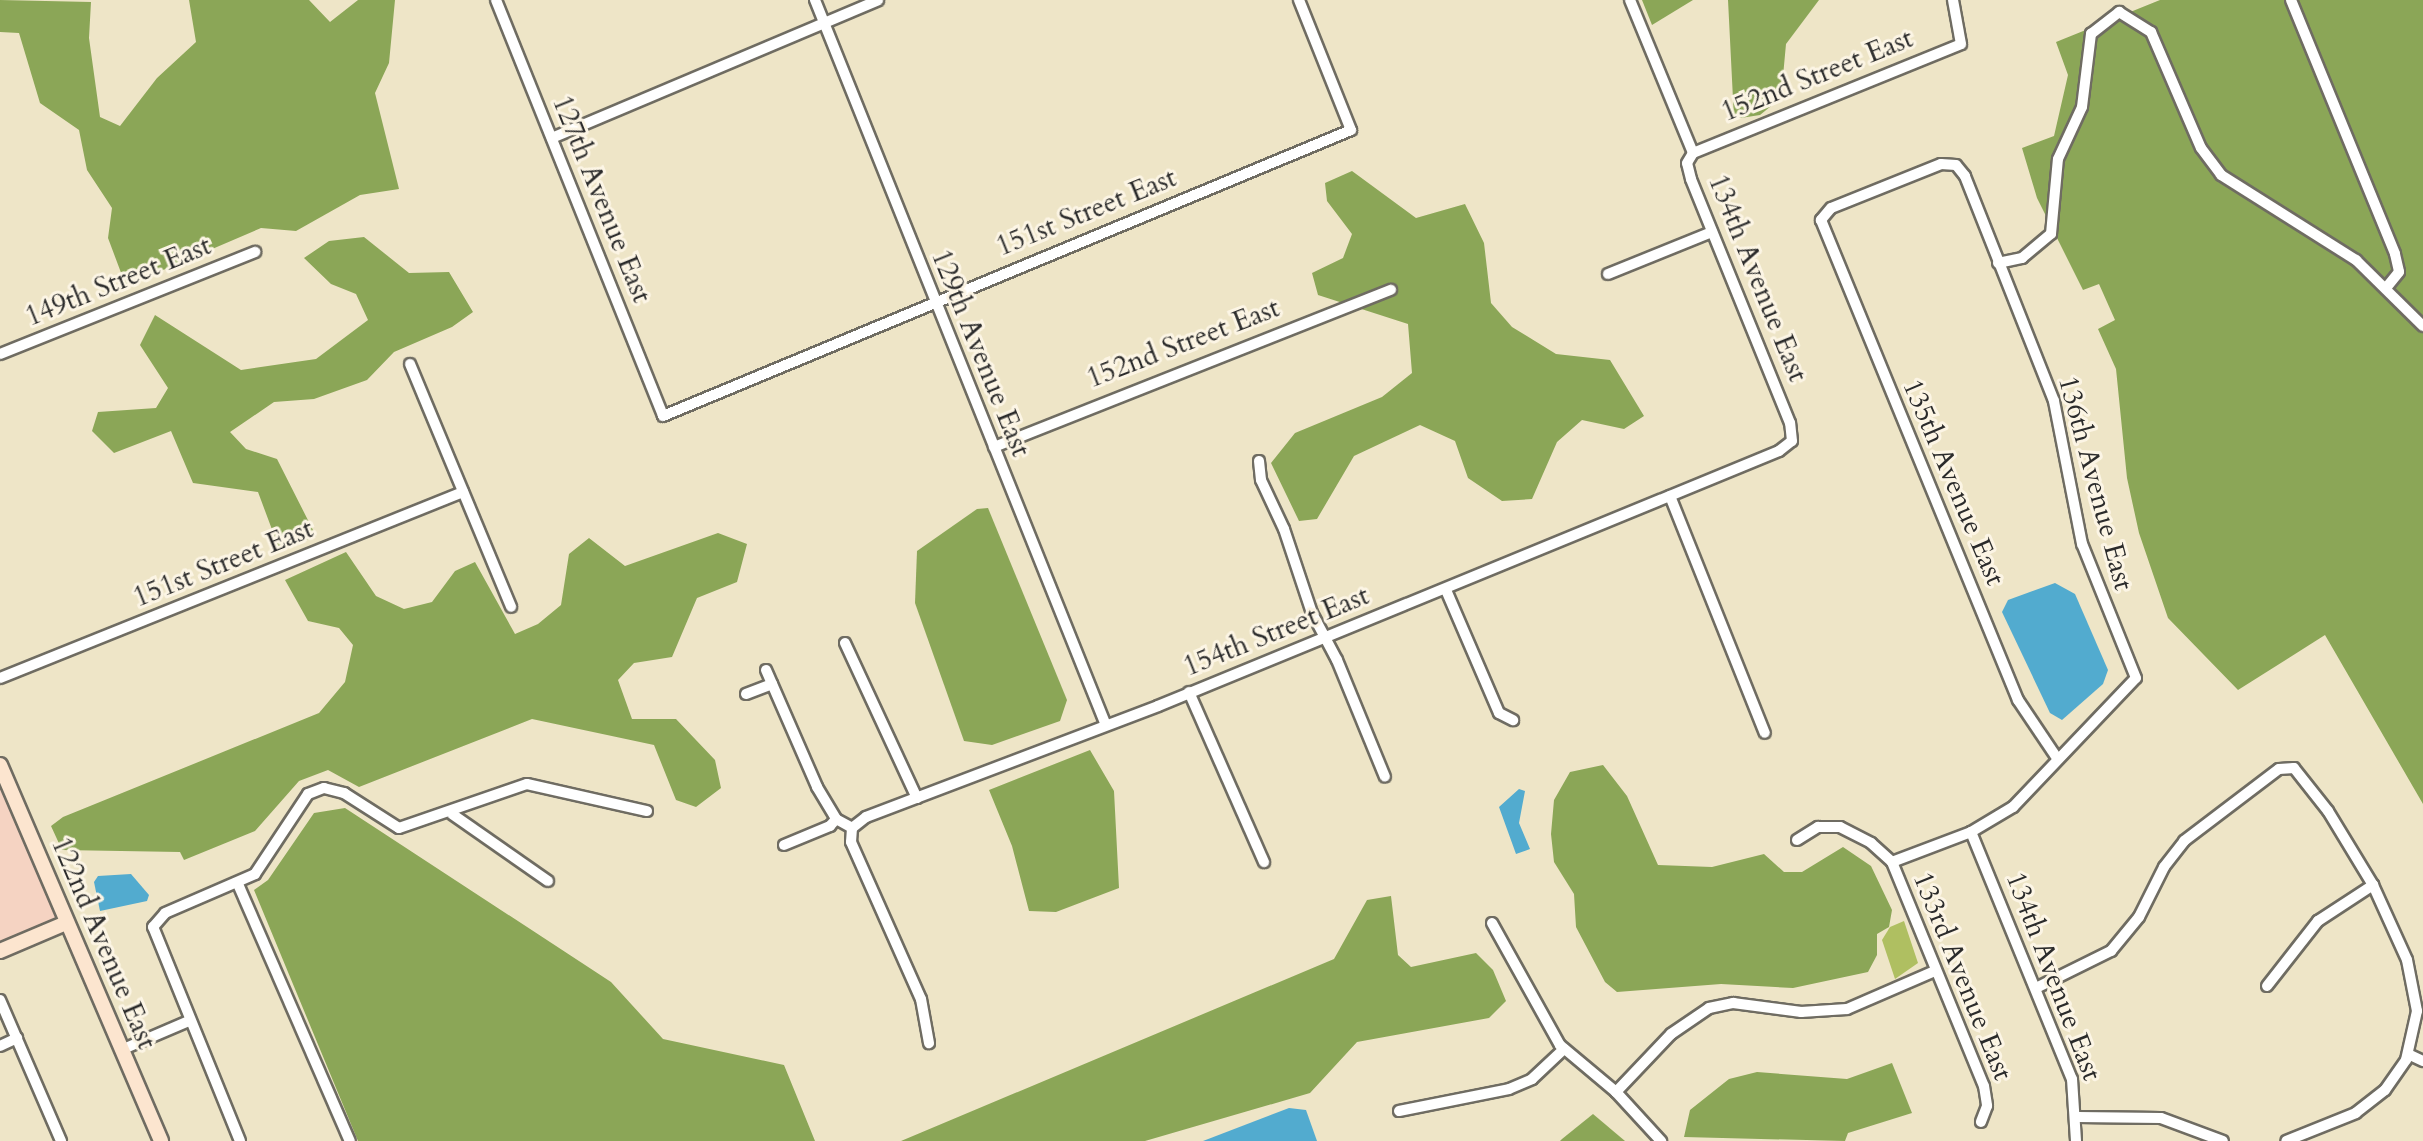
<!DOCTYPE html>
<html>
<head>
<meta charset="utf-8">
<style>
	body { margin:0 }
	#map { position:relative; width:2423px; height:1141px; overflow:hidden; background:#eee5c7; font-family:Cardo,serif }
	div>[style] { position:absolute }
	.built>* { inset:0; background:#f5d3c2 }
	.green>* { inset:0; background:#afbf61 }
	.forest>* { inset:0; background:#8ba657 }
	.water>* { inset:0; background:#52abcf }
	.roads { filter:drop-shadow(2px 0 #6f6c62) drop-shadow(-2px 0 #6f6c62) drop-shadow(0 2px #6f6c62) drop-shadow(0 -2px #6f6c62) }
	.minor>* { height:10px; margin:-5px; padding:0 5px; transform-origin:5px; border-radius:5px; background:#fff }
	.secondary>* { height:14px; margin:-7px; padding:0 7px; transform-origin:7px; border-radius:7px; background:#fce5cf }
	span { translate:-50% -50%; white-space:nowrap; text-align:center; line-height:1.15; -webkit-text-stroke:6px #fcf5e5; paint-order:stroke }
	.street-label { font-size:28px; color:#2b2b2b }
</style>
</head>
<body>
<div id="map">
	<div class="built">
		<div style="clip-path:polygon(0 763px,66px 923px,0 951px)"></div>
	</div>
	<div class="green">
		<div style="clip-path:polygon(1904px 921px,1918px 963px,1895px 979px,1882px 940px,1890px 927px)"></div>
	</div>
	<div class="forest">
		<div style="clip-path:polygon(0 0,91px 2px,89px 38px,100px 117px,120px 126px,157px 78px,196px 42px,189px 0,309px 0,330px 22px,358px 0,395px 0,389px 63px,375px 93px,399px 189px,360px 195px,296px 231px,261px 228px,126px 286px,108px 238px,112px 208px,87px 170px,79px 130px,40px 103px,19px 33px,0 32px)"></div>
		<div style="clip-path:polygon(1642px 0,1693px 0,1652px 25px)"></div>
		<div style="clip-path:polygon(1728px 0,1819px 0,1786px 44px,1781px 98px,1760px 115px,1734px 119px)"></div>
		<div style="clip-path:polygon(2160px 0,2423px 0,2423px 804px,2325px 635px,2238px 690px,2168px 618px,2139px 533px,2127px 478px,2116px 369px,2098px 329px,2115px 320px,2099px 284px,2083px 290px,2037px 198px,2022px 148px,2054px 136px,2068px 75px,2056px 42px)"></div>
		<div style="clip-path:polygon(1352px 171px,1416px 218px,1465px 204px,1484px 243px,1491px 303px,1512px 327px,1556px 354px,1610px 360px,1644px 416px,1624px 429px,1582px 420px,1557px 442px,1532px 499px,1502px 501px,1468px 478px,1455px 441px,1420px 425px,1354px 456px,1317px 519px,1299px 521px,1271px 463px,1295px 433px,1382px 397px,1412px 373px,1408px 324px,1318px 295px,1312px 273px,1343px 258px,1352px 234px,1327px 201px,1325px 183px)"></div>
		<div style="clip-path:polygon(364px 237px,409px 273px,449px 272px,473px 312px,452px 327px,394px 352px,367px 380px,314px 399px,274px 402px,230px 432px,246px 449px,277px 459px,316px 536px,280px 551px,258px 492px,193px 483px,171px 431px,114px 453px,92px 431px,98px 412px,156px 408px,168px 388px,140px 345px,155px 315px,241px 370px,316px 359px,368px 320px,356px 294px,331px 284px,304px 258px,329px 241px)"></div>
		<div style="clip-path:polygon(988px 508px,1067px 700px,1060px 721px,992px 745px,964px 741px,915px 603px,917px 551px,977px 509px)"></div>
		<div style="clip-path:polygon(718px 533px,747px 544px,737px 582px,697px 598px,672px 657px,634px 663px,618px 680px,632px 719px,676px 719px,715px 760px,721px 788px,696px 807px,676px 800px,654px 745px,532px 719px,359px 787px,328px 770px,299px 781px,255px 831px,184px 860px,180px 852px,62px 850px,51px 826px,63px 817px,319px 713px,345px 682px,353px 645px,339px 628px,308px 621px,285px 580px,346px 552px,376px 596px,404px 609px,432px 602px,455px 571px,475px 562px,515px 634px,538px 624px,561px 605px,569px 554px,589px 538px,625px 566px)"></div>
		<div style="clip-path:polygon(1090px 750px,1114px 791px,1119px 888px,1056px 912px,1029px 911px,1012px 846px,989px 790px)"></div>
		<div style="clip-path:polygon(1603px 765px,1627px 796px,1658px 865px,1712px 867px,1764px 854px,1784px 872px,1802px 872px,1843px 847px,1871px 866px,1892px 910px,1889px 927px,1877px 934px,1877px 955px,1868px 972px,1793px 988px,1721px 984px,1617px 992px,1605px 982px,1576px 927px,1574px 894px,1554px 862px,1551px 834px,1554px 800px,1570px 772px)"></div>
		<div style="clip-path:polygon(345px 808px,611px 982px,663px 1039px,784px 1065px,815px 1141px,358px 1141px,254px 890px,268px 880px,314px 813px)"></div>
		<div style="clip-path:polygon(1391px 896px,1398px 955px,1411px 967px,1476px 953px,1493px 970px,1506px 1001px,1489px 1018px,1357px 1042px,1310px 1093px,1145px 1141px,901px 1141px,1334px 959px,1367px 900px)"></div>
		<div style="clip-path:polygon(1892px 1063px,1912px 1113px,1848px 1133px,1845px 1141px,1684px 1137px,1690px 1110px,1729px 1079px,1757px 1072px,1847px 1079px)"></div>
		<div style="clip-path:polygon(1593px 1114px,1625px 1141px,1560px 1141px,1562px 1139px)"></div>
	</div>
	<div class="water">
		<div style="clip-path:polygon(2055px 583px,2075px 594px,2108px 670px,2103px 684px,2062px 720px,2050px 713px,2002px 612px,2008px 600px)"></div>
		<div style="clip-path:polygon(1519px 789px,1525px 791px,1519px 823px,1530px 849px,1516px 854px,1499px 807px)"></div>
		<div style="clip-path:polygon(131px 874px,149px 895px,147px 901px,100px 911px,94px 882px,98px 876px)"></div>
		<div style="clip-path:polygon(1289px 1108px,1306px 1110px,1317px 1141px,1203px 1141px)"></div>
	</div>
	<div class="roads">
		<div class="minor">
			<div style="left:496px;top:0;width:448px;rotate:68.1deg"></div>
			<div style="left:663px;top:416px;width:745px;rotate:-22.57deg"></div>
			<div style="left:1351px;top:130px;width:140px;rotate:-111.8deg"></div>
			<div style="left:815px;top:0;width:779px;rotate:68.14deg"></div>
			<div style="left:1630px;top:0;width:165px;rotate:67.6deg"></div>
			<div style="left:2291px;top:0;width:274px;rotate:67.7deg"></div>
			<div style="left:2395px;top:254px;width:18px;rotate:77deg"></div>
			<div style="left:2399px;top:272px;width:19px;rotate:129deg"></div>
			<div style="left:552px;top:138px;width:354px;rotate:-22.9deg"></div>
			<div style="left:1693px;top:153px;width:289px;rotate:-22.1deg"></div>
			<div style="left:1961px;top:44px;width:45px;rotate:-100.3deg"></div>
			<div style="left:1998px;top:263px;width:25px;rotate:-12deg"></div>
			<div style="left:2022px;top:258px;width:38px;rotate:-40deg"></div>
			<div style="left:2051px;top:234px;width:75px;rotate:-84.7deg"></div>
			<div style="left:2058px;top:159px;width:57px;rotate:-65.2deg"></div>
			<div style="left:2082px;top:107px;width:74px;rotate:-83deg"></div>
			<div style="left:2091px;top:34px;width:36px;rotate:-38deg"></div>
			<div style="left:2119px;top:12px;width:38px;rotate:32deg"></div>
			<div style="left:2151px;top:32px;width:126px;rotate:66.7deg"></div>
			<div style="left:2201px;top:148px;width:34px;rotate:53deg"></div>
			<div style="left:2221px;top:175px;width:160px;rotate:32.2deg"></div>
			<div style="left:2356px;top:260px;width:94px;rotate:44.6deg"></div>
			<div style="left:1608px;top:274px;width:112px;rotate:-22deg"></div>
			<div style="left:0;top:354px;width:275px;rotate:-21.8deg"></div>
			<div style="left:410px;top:364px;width:263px;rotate:67.4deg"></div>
			<div style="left:994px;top:447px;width:427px;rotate:-21.6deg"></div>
			<div style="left:1259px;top:461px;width:19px;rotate:84deg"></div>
			<div style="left:1261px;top:480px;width:54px;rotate:64.9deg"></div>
			<div style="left:1284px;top:529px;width:89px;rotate:71.6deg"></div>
			<div style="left:1312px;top:613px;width:53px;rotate:62deg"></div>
			<div style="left:1337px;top:660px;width:126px;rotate:67.7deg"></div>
			<div style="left:1670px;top:496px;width:255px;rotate:68.2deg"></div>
			<div style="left:1446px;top:590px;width:134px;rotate:66.7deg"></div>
			<div style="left:1499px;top:713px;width:16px;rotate:27deg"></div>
			<div style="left:845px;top:643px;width:171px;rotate:65.1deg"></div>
			<div style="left:766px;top:670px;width:128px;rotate:66.4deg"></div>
			<div style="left:817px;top:787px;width:37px;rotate:59deg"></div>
			<div style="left:836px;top:819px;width:18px;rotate:29deg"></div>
			<div style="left:852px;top:828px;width:18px;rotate:-38deg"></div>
			<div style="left:866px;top:817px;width:312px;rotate:-20.8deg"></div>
			<div style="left:1158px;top:706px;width:671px;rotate:-22.32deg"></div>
			<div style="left:1779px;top:451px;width:16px;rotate:-38deg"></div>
			<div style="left:1792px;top:441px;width:18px;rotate:-96deg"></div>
			<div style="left:1790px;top:423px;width:263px;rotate:-112.1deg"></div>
			<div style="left:1691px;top:179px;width:16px;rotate:-104deg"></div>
			<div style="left:1687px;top:163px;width:12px;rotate:-59deg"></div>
			<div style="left:0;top:678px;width:499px;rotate:-21.9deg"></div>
			<div style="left:1189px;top:692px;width:186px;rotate:66.2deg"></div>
			<div style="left:746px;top:694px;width:28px;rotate:-21deg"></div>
			<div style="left:452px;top:814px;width:117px;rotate:34.9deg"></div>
			<div style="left:852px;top:828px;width:14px;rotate:94deg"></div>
			<div style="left:851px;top:842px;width:172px;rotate:66deg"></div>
			<div style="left:921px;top:999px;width:45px;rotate:79.7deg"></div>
			<div style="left:1971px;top:832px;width:267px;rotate:67.8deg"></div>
			<div style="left:2072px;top:1079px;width:62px;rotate:86.3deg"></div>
			<div style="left:1797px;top:840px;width:25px;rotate:-32deg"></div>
			<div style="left:1818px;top:827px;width:22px"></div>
			<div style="left:1840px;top:827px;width:35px;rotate:27deg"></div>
			<div style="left:1871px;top:843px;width:28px;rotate:42deg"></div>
			<div style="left:1892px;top:862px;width:242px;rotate:67.7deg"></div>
			<div style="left:1984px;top:1086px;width:20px;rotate:81deg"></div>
			<div style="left:1987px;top:1106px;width:17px;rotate:111deg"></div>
			<div style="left:784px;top:845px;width:50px;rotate:-22.4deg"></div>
			<div style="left:830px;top:826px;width:9px;rotate:-49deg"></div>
			<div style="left:1892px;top:862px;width:85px;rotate:-20.8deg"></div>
			<div style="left:1971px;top:832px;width:49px;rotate:-30.8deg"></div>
			<div style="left:2013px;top:807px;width:178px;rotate:-46.4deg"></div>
			<div style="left:2136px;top:678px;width:144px;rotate:-111.9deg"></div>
			<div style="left:2082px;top:544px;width:146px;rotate:-101.1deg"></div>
			<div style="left:2054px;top:401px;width:242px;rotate:-111.6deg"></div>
			<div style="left:1965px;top:176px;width:14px;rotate:-129deg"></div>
			<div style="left:1956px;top:165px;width:15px;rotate:-176deg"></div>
			<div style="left:1941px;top:164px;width:118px;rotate:158.2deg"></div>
			<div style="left:1831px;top:208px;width:16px;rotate:130deg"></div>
			<div style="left:1821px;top:220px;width:519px;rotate:67.69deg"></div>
			<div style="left:2018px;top:700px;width:70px;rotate:56.1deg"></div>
			<div style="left:238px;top:884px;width:280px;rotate:66.5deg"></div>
			<div style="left:1492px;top:923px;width:140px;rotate:60.9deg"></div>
			<div style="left:1560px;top:1045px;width:73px;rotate:40deg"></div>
			<div style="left:1616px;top:1092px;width:67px;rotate:47.4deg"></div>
			<div style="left:2267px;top:986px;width:83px;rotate:-51.9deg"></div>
			<div style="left:2318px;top:921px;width:66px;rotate:-33.2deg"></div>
			<div style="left:2036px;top:988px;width:84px;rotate:-26.3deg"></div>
			<div style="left:2111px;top:951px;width:44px;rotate:-50.5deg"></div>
			<div style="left:2139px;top:917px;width:56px;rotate:-63.4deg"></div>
			<div style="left:2164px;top:867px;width:33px;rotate:-52deg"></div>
			<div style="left:2184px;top:841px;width:119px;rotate:-37.2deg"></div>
			<div style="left:2279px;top:769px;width:15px;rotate:-4deg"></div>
			<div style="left:2294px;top:768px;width:55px;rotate:51.7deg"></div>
			<div style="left:2328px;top:811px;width:87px;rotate:58.7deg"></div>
			<div style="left:2373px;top:885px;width:82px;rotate:65.6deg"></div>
			<div style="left:2407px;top:960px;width:52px;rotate:78.9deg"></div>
			<div style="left:2417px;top:1011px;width:50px;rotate:102.7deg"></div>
			<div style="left:2406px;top:1060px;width:37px;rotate:125deg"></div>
			<div style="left:2385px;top:1090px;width:37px;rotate:142deg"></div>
			<div style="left:2356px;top:1113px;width:75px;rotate:158.2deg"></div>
			<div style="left:0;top:1000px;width:154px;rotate:66.6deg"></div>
			<div style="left:0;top:1046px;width:19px;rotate:-25deg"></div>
			<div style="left:121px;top:1050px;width:74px;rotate:-23.1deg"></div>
			<div style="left:2408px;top:1054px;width:17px;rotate:25deg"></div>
			<div style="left:1616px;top:1092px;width:80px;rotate:-46.5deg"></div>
			<div style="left:1671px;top:1034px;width:46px;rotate:-34.4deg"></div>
			<div style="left:1709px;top:1008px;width:25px;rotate:-12deg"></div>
			<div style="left:1733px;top:1003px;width:69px;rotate:7.5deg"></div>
			<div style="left:1801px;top:1012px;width:46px;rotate:-3.7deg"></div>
			<div style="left:1847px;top:1009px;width:96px;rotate:-23.4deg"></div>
			<div style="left:1399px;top:1111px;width:112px;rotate:-11.3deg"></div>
			<div style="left:1509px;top:1089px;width:25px;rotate:-23deg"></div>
			<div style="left:1532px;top:1079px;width:44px;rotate:-43.2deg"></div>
			<div style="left:2078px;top:1117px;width:83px;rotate:0.7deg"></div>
			<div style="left:2161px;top:1118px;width:66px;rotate:20.4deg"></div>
			<div style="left:240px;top:1141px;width:231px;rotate:-112.1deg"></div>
			<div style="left:153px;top:927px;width:18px;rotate:-49deg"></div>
			<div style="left:165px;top:913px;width:98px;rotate:-23.4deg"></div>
			<div style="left:255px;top:874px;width:96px;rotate:-56.5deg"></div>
			<div style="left:308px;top:794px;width:17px;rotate:-21deg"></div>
			<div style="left:324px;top:788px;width:21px;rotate:14deg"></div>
			<div style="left:344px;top:793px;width:65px;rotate:32.5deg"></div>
			<div style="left:399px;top:828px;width:135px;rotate:-19deg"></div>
			<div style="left:527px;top:784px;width:123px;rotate:12.7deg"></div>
		</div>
		<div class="secondary">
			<div style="left:0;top:765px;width:409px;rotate:66.8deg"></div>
			<div style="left:0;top:951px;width:72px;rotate:-23deg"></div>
		</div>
	</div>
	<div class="street-label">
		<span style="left:1817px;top:75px;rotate:-22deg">152nd Street East</span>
		<span style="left:602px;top:199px;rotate:68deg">127th Avenue East</span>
		<span style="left:1086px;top:212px;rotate:-22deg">151st Street East</span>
		<span style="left:1758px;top:278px;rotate:68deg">134th Avenue East</span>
		<span style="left:118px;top:281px;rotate:-22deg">149th Street East</span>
		<span style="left:1183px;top:343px;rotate:-21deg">152nd Street East</span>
		<span style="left:981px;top:353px;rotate:68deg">129th Avenue East</span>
		<span style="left:1954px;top:482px;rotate:67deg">135th Avenue East</span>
		<span style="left:2096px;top:483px;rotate:75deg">136th Avenue East</span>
		<span style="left:223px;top:563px;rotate:-22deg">151st Street East</span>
		<span style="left:1276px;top:631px;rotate:-22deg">154th Street East</span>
		<span style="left:104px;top:943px;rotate:67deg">122nd Avenue East</span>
		<span style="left:1963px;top:976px;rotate:68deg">133rd Avenue East</span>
		<span style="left:2054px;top:976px;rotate:69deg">134th Avenue East</span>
	</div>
</div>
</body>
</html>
